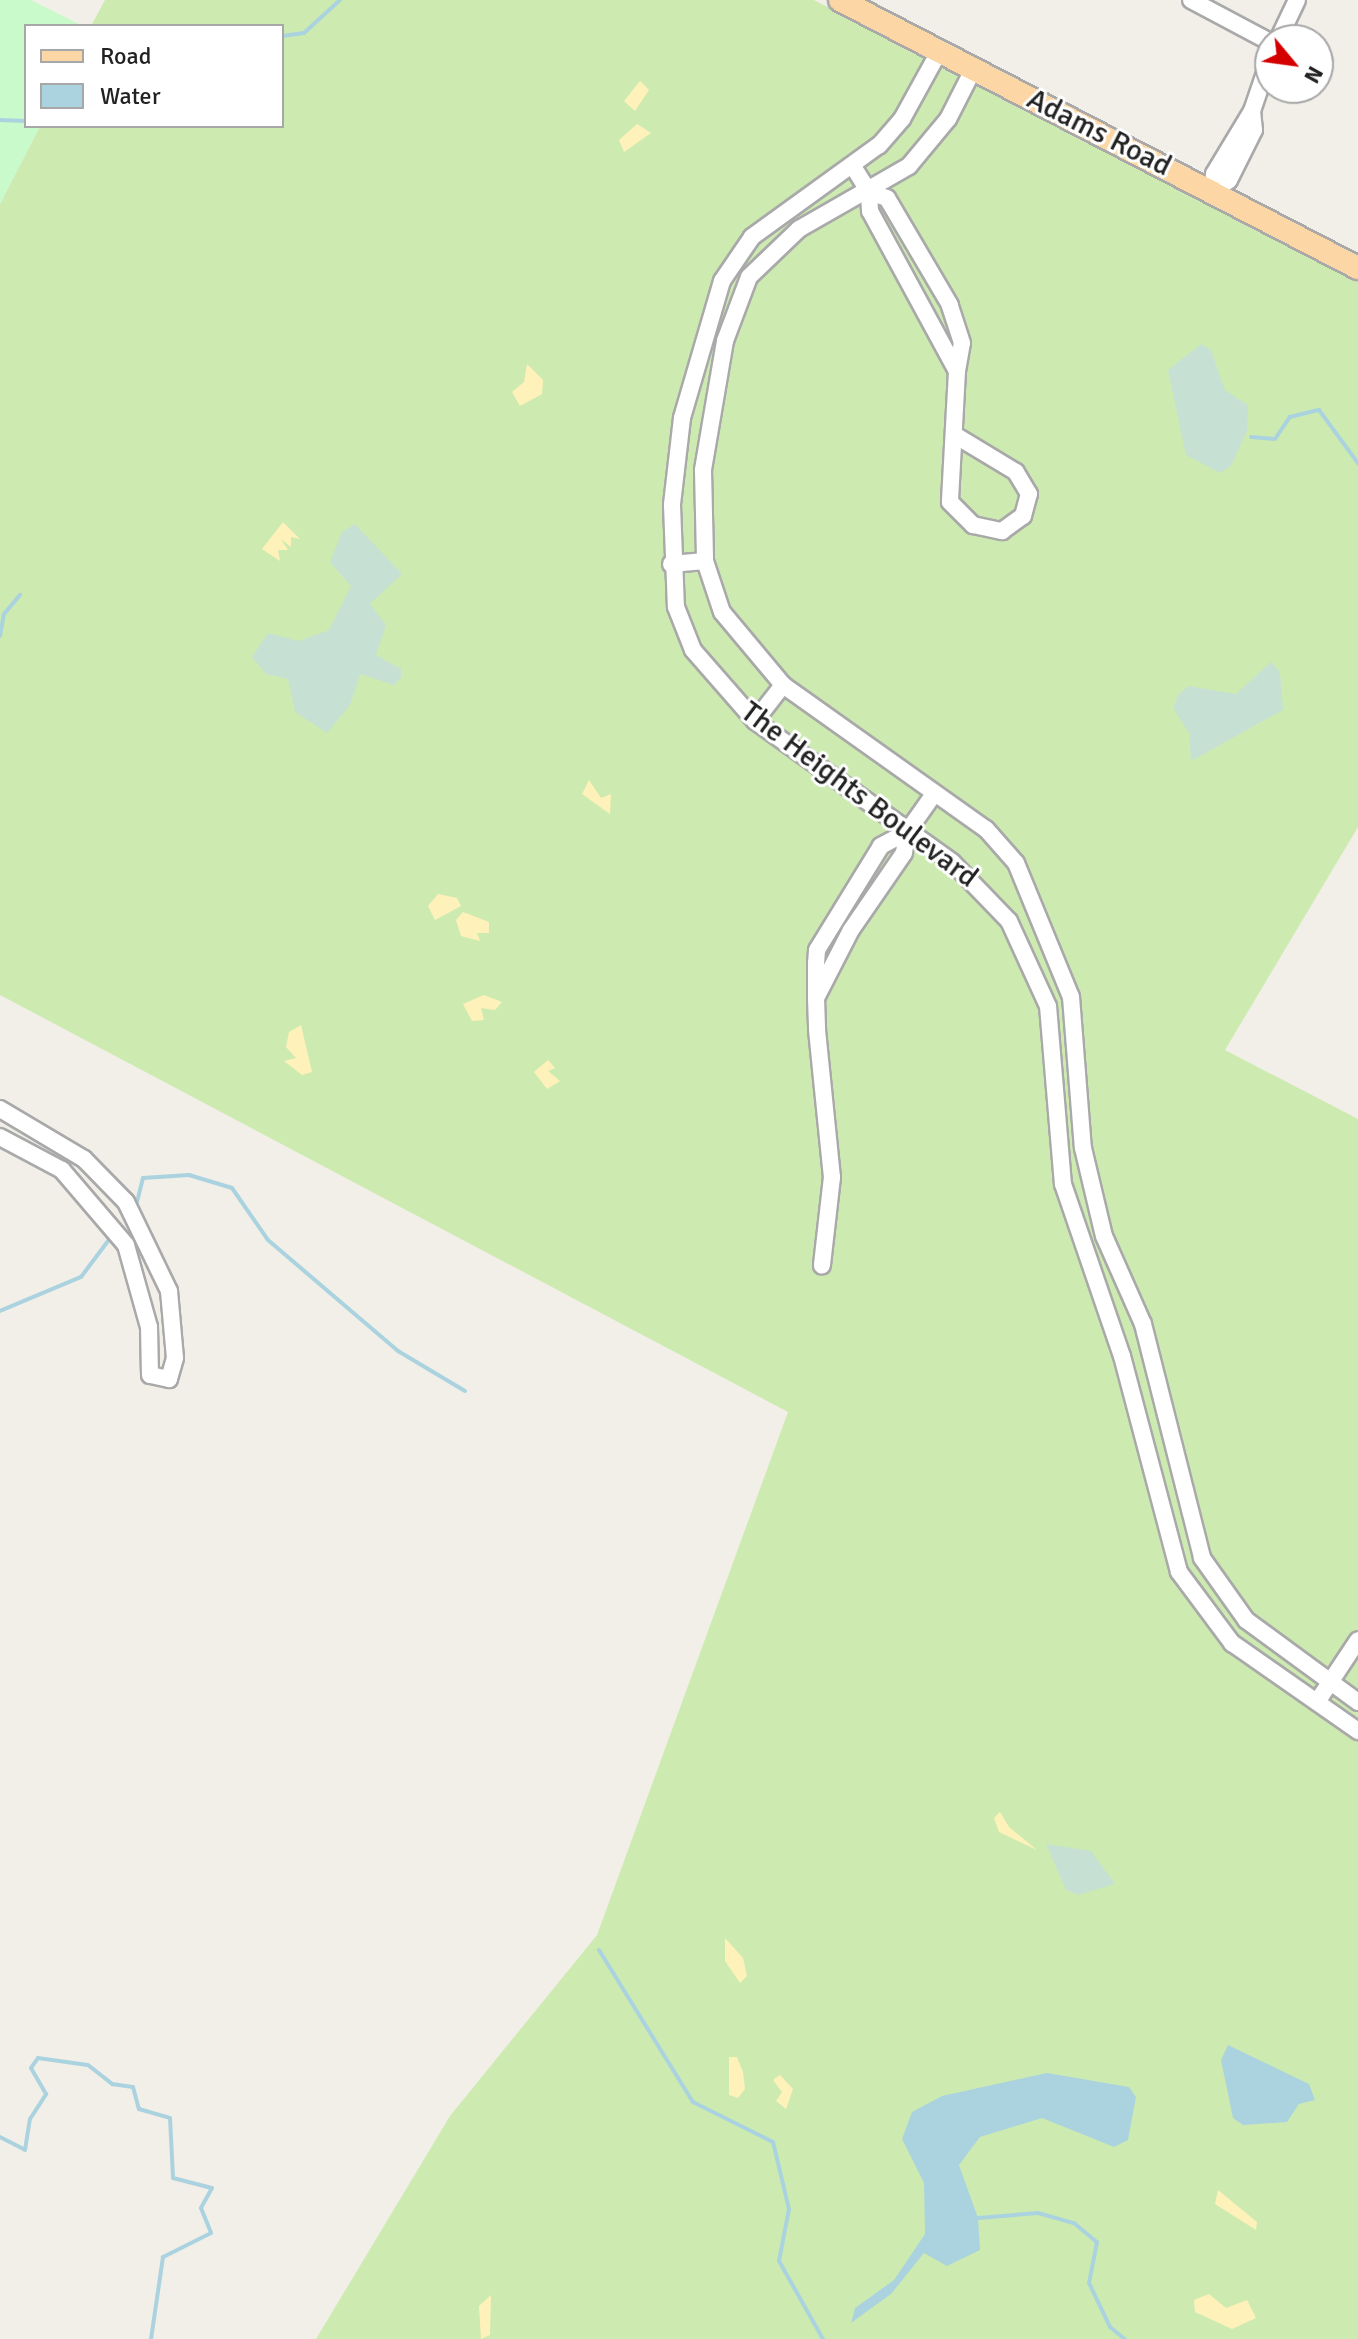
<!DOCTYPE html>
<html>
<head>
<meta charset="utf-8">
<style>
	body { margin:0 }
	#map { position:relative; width:1358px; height:2339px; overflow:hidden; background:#f2efe9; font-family:Signika,sans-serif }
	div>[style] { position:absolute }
	.grass>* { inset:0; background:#cdebb0 }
	.wetland>* { inset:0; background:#c6e0d4 }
	.sand>* { inset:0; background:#fff1ba }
	.park>* { inset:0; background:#c8facc }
	.water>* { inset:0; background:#aad3df }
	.stream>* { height:4px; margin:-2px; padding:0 2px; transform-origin:2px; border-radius:2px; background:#aad3df }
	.roads { filter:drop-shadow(2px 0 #a9a9a9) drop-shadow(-2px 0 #a9a9a9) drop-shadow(0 2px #a9a9a9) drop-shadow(0 -2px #a9a9a9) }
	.minor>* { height:16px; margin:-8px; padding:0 8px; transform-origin:8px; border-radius:8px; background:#fff }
	.major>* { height:22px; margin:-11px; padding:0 11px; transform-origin:11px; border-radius:11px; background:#fcd6a4 }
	span { translate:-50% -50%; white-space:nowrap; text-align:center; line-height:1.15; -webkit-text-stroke:6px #fff; paint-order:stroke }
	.street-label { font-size:30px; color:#222 }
	.legend { position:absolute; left:24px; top:24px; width:260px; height:104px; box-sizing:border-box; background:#fff; border:2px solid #a7a7a7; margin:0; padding:10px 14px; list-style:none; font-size:24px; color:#222 }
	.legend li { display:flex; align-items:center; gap:16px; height:40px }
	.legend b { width:40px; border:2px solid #a7a7a7 }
	.north { position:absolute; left:1254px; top:24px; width:80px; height:80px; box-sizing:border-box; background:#fff; border:2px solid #a7a7a7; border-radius:50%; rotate:119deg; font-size:22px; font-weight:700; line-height:32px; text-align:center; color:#222 }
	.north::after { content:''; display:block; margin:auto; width:28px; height:36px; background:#d40000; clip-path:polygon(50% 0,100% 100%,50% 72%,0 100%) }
</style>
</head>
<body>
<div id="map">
	<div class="grass">
		<div style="clip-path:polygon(105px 0,814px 0,1358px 277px,1358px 827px,1225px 1050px,1358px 1119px,1358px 2339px,316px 2339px,450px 2116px,597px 1935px,788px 1412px,0 995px,0 204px,40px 126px,282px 126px,282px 26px,91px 26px)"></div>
	</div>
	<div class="wetland">
		<div style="clip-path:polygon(1201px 344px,1211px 350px,1225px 390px,1248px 405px,1247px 431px,1231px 466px,1220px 473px,1186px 455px,1168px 370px)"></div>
		<div style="clip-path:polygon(355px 524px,402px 574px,370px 604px,386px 625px,376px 655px,401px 669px,401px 678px,394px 685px,360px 674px,350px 705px,327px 733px,295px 712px,288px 679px,266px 674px,252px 657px,268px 633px,299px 641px,329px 630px,351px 586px,330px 562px,342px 532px)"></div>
		<div style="clip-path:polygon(1271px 662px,1280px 672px,1283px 710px,1191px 761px,1189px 733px,1173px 708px,1178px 695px,1188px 686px,1236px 694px)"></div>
		<div style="clip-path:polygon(1046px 1844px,1091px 1851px,1115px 1884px,1078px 1895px,1066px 1890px)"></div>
	</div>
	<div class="sand">
		<div style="clip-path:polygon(640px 81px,649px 90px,635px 111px,624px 101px)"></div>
		<div style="clip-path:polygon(637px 124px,651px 133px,624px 152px,619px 140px)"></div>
		<div style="clip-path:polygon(527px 364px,543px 380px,542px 394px,520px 406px,512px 392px,524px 382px)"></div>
		<div style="clip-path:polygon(283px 522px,300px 539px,291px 537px,291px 547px,281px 539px,288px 550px,278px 550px,280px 561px,262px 549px)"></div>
		<div style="clip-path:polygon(589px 780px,601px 798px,611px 794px,610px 814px,582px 794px)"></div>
		<div style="clip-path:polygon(438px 894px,457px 898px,461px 906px,435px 920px,428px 906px)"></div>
		<div style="clip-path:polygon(463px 912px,489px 922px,489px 933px,477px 933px,480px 941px,461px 936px,456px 920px)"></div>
		<div style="clip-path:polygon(484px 995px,502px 1002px,495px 1010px,481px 1008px,484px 1020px,472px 1021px,463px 1004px)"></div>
		<div style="clip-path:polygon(301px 1025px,312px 1072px,302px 1075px,284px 1061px,296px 1058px,286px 1047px,289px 1032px)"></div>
		<div style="clip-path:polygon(548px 1060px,555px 1068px,548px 1071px,560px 1081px,547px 1089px,534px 1072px)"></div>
		<div style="clip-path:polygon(1000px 1812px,1009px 1827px,1037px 1850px,999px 1832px,994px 1818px)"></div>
		<div style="clip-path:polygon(725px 1938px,743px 1958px,747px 1976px,740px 1983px,725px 1961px)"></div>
		<div style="clip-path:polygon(729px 2057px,737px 2057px,743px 2072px,745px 2089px,738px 2098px,729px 2095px)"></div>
		<div style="clip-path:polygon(780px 2075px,793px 2089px,786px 2109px,776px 2101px,782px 2092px,773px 2080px)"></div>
		<div style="clip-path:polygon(1218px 2190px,1257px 2222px,1256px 2230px,1215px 2204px)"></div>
		<div style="clip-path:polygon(1209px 2294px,1226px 2308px,1247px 2300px,1256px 2318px,1232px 2329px,1195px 2312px,1194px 2300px)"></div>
		<div style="clip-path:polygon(491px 2295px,490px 2335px,481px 2339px,479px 2306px)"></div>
	</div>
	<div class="park">
		<div style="clip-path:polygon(0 0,31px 0,83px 26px,26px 26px,26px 126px,40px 126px,0 204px)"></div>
	</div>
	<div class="water">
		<div style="clip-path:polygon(1228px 2045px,1309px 2084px,1315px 2100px,1299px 2104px,1287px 2122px,1243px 2125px,1233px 2118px,1221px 2060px)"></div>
		<div style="clip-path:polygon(1047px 2073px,1129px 2087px,1136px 2097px,1128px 2140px,1114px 2147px,1042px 2118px,980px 2137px,959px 2165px,978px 2218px,980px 2250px,947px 2266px,924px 2253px,891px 2294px,851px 2323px,855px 2308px,894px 2280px,925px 2234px,924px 2183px,902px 2139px,912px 2112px,942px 2096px)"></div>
	</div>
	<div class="stream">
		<div style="left:282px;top:36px;width:22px;rotate:-8deg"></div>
		<div style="left:304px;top:33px;width:49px;rotate:-42.5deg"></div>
		<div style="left:0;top:120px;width:26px;rotate:2deg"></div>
		<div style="left:1251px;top:437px;width:24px;rotate:5deg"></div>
		<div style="left:1275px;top:439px;width:27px;rotate:-56deg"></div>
		<div style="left:1290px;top:417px;width:30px;rotate:-14deg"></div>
		<div style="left:1319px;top:410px;width:66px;rotate:53.7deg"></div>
		<div style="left:0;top:636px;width:22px;rotate:-80deg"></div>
		<div style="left:4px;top:614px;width:25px;rotate:-50deg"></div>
		<div style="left:135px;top:1210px;width:33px;rotate:-76deg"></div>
		<div style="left:143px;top:1178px;width:46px;rotate:-3.7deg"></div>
		<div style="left:189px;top:1175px;width:45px;rotate:16.8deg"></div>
		<div style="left:232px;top:1188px;width:63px;rotate:55.3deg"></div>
		<div style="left:268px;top:1240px;width:171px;rotate:40.5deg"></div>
		<div style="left:398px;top:1351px;width:78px;rotate:30.8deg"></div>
		<div style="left:0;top:1311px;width:88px;rotate:-22.8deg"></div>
		<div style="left:81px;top:1277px;width:50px;rotate:-53.1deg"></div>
		<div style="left:599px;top:1950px;width:179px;rotate:58.3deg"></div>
		<div style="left:693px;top:2102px;width:89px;rotate:26.6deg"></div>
		<div style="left:773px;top:2142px;width:69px;rotate:76.6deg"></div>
		<div style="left:789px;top:2209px;width:53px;rotate:100.9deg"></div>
		<div style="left:779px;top:2261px;width:90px;rotate:60.6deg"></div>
		<div style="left:0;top:2137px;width:28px;rotate:27deg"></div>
		<div style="left:25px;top:2150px;width:31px;rotate:-81deg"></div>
		<div style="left:30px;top:2119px;width:30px;rotate:-57deg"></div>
		<div style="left:46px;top:2094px;width:30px;rotate:-120deg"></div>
		<div style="left:31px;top:2068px;width:12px;rotate:-55deg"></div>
		<div style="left:38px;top:2058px;width:50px;rotate:8deg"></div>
		<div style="left:88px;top:2065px;width:31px;rotate:38deg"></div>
		<div style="left:112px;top:2084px;width:21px;rotate:8deg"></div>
		<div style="left:133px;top:2087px;width:23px;rotate:75deg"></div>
		<div style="left:139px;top:2109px;width:32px;rotate:16deg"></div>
		<div style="left:170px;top:2118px;width:60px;rotate:87.1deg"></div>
		<div style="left:173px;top:2178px;width:40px;rotate:14.4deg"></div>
		<div style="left:212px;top:2188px;width:23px;rotate:119deg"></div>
		<div style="left:201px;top:2208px;width:27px;rotate:68deg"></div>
		<div style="left:211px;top:2233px;width:54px;rotate:153.4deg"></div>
		<div style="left:163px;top:2257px;width:83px;rotate:98.3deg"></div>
		<div style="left:978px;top:2218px;width:60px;rotate:-4.8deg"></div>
		<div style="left:1038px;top:2213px;width:37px;rotate:16deg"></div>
		<div style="left:1074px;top:2223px;width:30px;rotate:40deg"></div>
		<div style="left:1097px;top:2242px;width:42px;rotate:101deg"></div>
		<div style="left:1089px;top:2283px;width:49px;rotate:64.5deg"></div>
		<div style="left:1110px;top:2327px;width:19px;rotate:39deg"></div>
	</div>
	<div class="roads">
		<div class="minor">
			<div style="left:1191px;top:0;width:89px;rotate:28deg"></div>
			<div style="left:1278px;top:40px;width:44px;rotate:-64.6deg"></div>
			<div style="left:940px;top:50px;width:79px;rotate:118.8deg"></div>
			<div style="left:902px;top:119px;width:35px;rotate:131deg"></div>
			<div style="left:879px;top:145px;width:157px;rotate:144.1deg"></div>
			<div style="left:752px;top:237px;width:53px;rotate:124.3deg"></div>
			<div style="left:722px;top:281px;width:143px;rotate:106.3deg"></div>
			<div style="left:682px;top:418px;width:88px;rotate:96.6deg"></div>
			<div style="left:672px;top:505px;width:102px;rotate:87.8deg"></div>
			<div style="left:676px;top:607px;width:46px;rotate:68.4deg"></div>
			<div style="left:693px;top:650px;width:94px;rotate:48.9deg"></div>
			<div style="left:755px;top:721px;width:242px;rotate:35.6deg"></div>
			<div style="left:952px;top:862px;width:82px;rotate:46deg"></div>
			<div style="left:1009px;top:921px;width:94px;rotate:65.4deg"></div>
			<div style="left:1048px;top:1006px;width:179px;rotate:85.2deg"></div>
			<div style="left:1063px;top:1184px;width:182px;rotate:71.1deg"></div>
			<div style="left:1122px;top:1356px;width:223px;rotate:75.2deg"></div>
			<div style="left:1179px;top:1572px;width:89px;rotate:53.3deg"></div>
			<div style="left:1232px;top:1643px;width:154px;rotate:34.9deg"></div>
			<div style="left:974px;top:68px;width:57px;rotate:117deg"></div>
			<div style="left:948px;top:119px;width:61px;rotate:129.7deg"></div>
			<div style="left:909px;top:166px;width:127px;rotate:150.2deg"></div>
			<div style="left:799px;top:229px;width:69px;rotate:136.2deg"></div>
			<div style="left:749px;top:277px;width:68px;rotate:110.6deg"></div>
			<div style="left:725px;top:341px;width:131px;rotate:99.7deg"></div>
			<div style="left:703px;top:470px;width:91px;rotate:88.7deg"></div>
			<div style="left:705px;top:561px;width:54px;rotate:71.6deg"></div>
			<div style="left:722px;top:612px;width:95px;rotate:50.1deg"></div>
			<div style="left:783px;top:685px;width:249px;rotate:35.4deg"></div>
			<div style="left:986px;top:829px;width:45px;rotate:48.6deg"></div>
			<div style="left:1016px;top:863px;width:145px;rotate:67.7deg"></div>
			<div style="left:1071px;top:997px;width:151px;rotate:85.5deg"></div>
			<div style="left:1083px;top:1148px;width:90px;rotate:76.6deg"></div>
			<div style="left:1104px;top:1236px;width:96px;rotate:66.1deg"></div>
			<div style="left:1143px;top:1324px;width:241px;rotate:75.8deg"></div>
			<div style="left:1202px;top:1558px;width:76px;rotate:54.6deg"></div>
			<div style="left:1246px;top:1620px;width:139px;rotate:36.2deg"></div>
			<div style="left:1252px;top:111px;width:19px;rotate:84deg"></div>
			<div style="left:1254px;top:130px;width:56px;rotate:116.6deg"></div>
			<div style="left:1229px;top:180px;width:20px;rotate:143deg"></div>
			<div style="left:1213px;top:192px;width:18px;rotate:-87deg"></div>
			<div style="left:1214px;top:174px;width:74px;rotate:-58.9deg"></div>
			<div style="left:1252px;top:111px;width:56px;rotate:-71.2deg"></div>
			<div style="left:854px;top:168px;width:28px;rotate:58deg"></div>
			<div style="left:869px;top:192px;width:19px;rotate:87deg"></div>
			<div style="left:870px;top:211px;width:182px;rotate:61.5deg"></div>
			<div style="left:957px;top:371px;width:28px;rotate:-80deg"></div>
			<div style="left:962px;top:343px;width:40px;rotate:-108deg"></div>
			<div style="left:950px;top:305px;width:124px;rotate:-120.5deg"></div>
			<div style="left:887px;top:198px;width:19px;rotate:-162deg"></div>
			<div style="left:957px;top:371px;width:131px;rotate:93.1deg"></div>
			<div style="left:950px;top:502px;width:33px;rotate:45deg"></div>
			<div style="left:973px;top:525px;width:30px;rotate:12deg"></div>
			<div style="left:1002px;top:531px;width:26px;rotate:-36deg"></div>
			<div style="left:1023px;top:516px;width:23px;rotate:-75deg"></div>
			<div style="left:1029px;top:494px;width:26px;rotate:-121deg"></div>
			<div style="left:1016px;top:472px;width:68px;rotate:-148.9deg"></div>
			<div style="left:671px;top:564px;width:34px;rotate:-5deg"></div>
			<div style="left:755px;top:721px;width:46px;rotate:-52.1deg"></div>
			<div style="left:907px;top:832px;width:47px;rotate:-54.6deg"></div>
			<div style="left:816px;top:998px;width:76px;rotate:-62.8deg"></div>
			<div style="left:851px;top:930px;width:93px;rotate:-55.5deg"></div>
			<div style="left:904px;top:853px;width:21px;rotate:-82deg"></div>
			<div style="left:907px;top:832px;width:30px;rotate:152deg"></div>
			<div style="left:881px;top:846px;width:122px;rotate:121.6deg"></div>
			<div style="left:817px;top:950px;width:13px;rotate:94deg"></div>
			<div style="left:816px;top:963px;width:35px;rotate:90deg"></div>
			<div style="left:816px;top:998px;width:32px;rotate:88deg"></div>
			<div style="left:817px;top:1030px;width:148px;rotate:84.2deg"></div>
			<div style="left:832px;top:1177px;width:89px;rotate:96.5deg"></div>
			<div style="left:0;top:1109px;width:98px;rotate:30.8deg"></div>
			<div style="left:84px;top:1159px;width:60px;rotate:45.7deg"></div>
			<div style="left:126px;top:1202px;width:99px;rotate:64.2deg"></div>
			<div style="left:169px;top:1291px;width:67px;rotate:84.9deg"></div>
			<div style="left:175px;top:1358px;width:22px;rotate:106deg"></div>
			<div style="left:169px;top:1379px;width:19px;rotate:-168deg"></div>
			<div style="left:150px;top:1375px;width:48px;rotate:-91.2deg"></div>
			<div style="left:149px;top:1327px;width:85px;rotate:-105.7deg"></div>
			<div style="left:126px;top:1245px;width:99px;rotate:-130.5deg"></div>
			<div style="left:62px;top:1170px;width:70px;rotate:-152deg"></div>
			<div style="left:1317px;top:1702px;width:74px;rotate:-56.5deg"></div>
		</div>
		<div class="major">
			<div style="left:840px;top:0;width:583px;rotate:27.36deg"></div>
		</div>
	</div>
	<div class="street-label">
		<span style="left:1099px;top:133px;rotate:27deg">Adams Road</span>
		<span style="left:859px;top:795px;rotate:37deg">The Heights Boulevard</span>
	</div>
	<ul class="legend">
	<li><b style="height:10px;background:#fcd6a4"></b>Road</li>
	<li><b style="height:22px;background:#aad3df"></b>Water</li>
	</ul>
	<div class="north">N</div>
</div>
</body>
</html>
